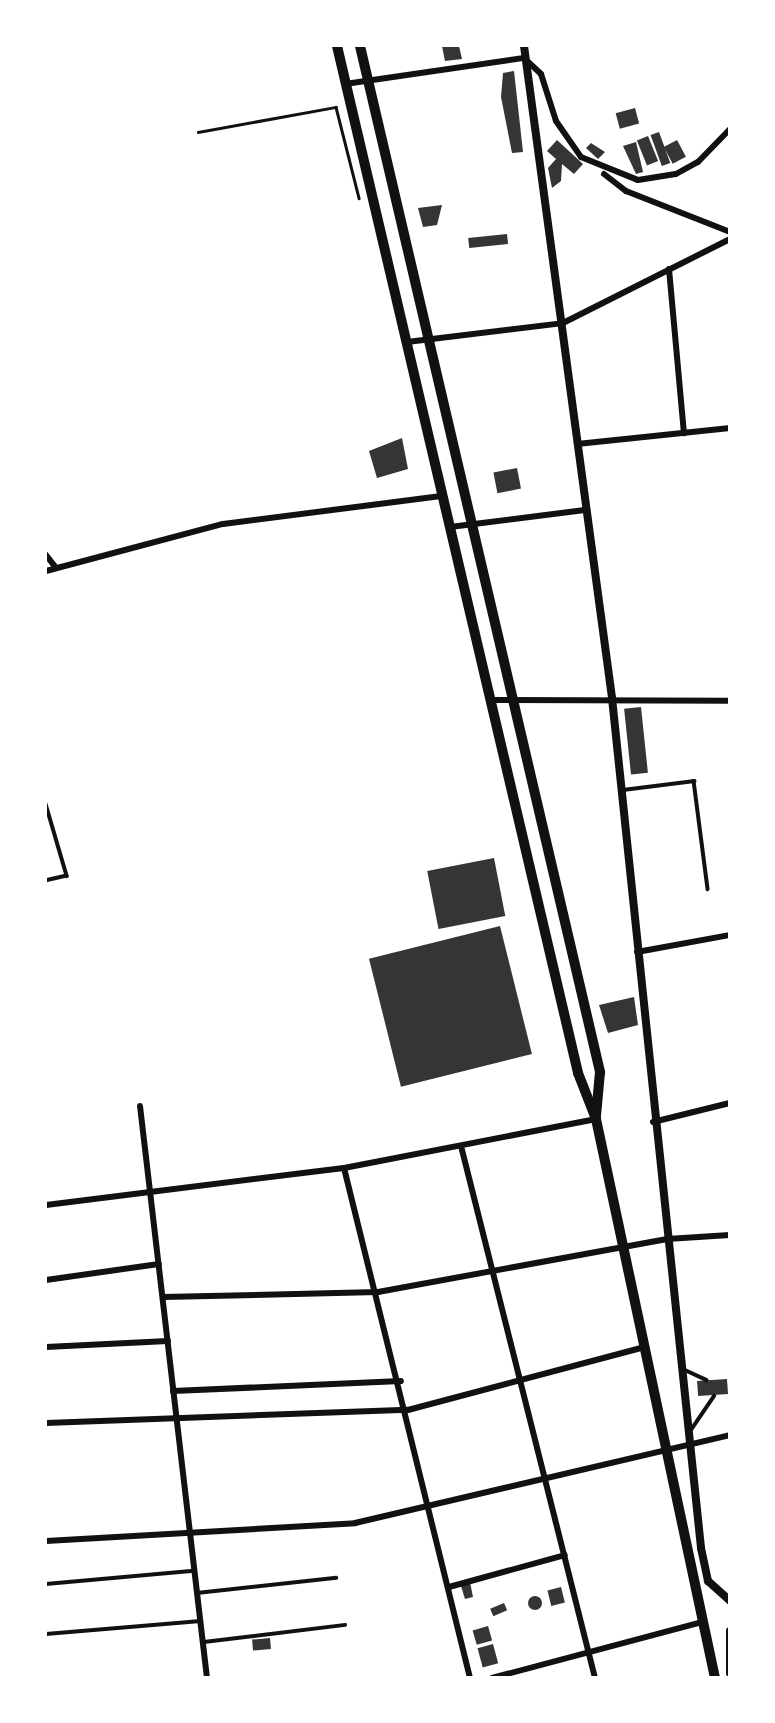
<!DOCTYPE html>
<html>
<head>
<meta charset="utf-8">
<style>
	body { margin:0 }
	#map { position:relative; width:775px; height:1723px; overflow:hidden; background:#fff; font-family:Karla,sans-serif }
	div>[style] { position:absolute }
	.building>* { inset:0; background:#353535; transform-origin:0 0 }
	.round { border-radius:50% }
	.path>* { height:2.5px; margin:-1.25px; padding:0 1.25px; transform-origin:1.25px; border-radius:1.25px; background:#111 }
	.service>* { height:3.5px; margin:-1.75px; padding:0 1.75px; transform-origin:1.75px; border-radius:1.75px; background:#111 }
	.minor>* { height:6px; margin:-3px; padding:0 3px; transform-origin:3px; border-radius:3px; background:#111 }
	.tertiary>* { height:8px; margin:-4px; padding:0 4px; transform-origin:4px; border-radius:4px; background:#111 }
	.primary>* { height:10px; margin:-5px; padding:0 5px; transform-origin:5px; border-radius:5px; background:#111 }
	span { translate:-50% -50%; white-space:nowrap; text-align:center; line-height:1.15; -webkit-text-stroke:7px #fff; paint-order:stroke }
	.frame { position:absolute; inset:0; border:47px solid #fff; pointer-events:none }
</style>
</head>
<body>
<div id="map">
	<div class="building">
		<div style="clip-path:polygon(442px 46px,459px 46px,462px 59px,445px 61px)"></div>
		<div style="clip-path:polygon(514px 71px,523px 152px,512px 153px,501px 97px,503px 73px)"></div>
		<div style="left:635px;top:108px;width:16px;height:20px;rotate:75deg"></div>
		<div style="left:659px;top:132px;width:33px;height:9px;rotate:70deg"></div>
		<div style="left:648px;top:136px;width:27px;height:12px;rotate:68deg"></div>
		<div style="clip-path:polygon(557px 140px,583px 164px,574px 174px,562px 164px,561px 181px,552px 188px,548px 168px,556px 159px,547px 151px)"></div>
		<div style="left:677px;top:140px;width:19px;height:15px;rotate:62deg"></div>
		<div style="clip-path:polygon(636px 142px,643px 172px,636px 174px,623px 146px)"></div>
		<div style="clip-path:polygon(591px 143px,605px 152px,598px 159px,586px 148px)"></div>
		<div style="clip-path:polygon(442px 205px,437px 225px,423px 227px,418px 208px)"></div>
		<div style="left:507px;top:234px;width:10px;height:39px;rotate:84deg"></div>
		<div style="clip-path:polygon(402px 438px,408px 469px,377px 478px,369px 451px)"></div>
		<div style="left:517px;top:468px;width:21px;height:24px;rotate:79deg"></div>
		<div style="left:641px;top:707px;width:66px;height:17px;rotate:84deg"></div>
		<div style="left:494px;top:858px;width:59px;height:68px;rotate:79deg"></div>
		<div style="left:500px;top:926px;width:132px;height:135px;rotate:76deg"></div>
		<div style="clip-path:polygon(634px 997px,638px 1025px,608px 1033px,599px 1005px)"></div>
		<div style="left:727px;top:1379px;width:15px;height:30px;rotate:86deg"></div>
		<div style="clip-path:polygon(470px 1582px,473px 1597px,465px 1599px,461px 1586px)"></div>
		<div style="left:561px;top:1587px;width:16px;height:14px;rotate:76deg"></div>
		<div class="round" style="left:528px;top:1596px;width:14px;height:14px"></div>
		<div style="left:504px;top:1603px;width:8px;height:15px;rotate:67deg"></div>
		<div style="left:488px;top:1626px;width:15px;height:16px;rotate:74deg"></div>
		<div style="left:270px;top:1638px;width:11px;height:18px;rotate:85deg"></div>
		<div style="left:493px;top:1644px;width:20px;height:16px;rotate:75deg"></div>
	</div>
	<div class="path">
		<div style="left:198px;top:132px;width:140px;rotate:-10.3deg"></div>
		<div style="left:336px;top:107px;width:94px;rotate:75.8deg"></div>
	</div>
	<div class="service">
		<div style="left:623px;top:790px;width:72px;rotate:-7.2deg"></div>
		<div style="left:694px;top:781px;width:109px;rotate:82.6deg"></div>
		<div style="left:46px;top:804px;width:75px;rotate:73.7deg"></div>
		<div style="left:67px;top:876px;width:22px;rotate:167deg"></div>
		<div style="left:683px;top:1369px;width:26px;rotate:25deg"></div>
		<div style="left:691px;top:1430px;width:41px;rotate:-55.9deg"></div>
		<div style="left:46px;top:1584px;width:148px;rotate:-5.1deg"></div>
		<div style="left:197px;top:1593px;width:140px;rotate:-6.2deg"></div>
		<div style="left:46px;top:1634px;width:155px;rotate:-4.8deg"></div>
		<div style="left:204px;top:1642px;width:142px;rotate:-6.9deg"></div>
	</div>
	<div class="minor">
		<div style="left:345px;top:84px;width:181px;rotate:-8.3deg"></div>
		<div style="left:524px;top:58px;width:23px;rotate:43deg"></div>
		<div style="left:541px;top:74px;width:49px;rotate:72.3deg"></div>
		<div style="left:556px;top:121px;width:44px;rotate:55.2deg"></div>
		<div style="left:581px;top:157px;width:61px;rotate:22deg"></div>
		<div style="left:638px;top:180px;width:38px;rotate:-9deg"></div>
		<div style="left:676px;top:174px;width:25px;rotate:-29deg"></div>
		<div style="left:698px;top:162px;width:46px;rotate:-45.9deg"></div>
		<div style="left:604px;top:174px;width:28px;rotate:38deg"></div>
		<div style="left:626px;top:191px;width:112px;rotate:21.5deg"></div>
		<div style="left:669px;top:269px;width:165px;rotate:84.8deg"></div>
		<div style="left:407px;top:342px;width:157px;rotate:-6.9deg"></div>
		<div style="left:563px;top:323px;width:187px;rotate:-26.7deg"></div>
		<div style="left:577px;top:444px;width:154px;rotate:-6deg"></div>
		<div style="left:450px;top:527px;width:136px;rotate:-7.2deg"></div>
		<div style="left:46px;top:555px;width:16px;rotate:52deg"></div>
		<div style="left:46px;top:571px;width:183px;rotate:-14.9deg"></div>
		<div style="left:223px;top:524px;width:222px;rotate:-7.3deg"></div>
		<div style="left:491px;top:700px;width:239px;rotate:0.2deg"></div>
		<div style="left:637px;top:952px;width:95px;rotate:-10.4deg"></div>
		<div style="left:140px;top:1106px;width:576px;rotate:83.32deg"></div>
		<div style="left:653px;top:1122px;width:79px;rotate:-13.9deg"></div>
		<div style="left:461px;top:1146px;width:549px;rotate:75.86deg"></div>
		<div style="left:344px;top:1168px;width:525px;rotate:76.12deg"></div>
		<div style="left:46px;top:1205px;width:300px;rotate:-7.1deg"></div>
		<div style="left:344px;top:1168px;width:257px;rotate:-11deg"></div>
		<div style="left:46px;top:1280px;width:114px;rotate:-8.1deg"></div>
		<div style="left:163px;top:1297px;width:215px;rotate:-1.3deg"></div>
		<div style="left:378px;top:1292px;width:294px;rotate:-10.4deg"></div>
		<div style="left:667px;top:1239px;width:63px;rotate:-3.6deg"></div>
		<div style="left:46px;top:1347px;width:122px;rotate:-2.8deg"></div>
		<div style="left:173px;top:1391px;width:228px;rotate:-2.5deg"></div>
		<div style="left:46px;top:1423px;width:362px;rotate:-2.1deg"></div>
		<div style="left:408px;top:1410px;width:244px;rotate:-14.9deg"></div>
		<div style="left:46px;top:1541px;width:310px;rotate:-3.3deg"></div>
		<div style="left:355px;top:1523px;width:385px;rotate:-13.2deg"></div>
		<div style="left:449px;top:1587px;width:120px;rotate:-15.4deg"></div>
		<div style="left:492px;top:1678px;width:218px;rotate:-14.9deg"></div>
	</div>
	<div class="tertiary">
		<div style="left:524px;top:46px;width:658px;rotate:82.31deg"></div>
		<div style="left:612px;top:698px;width:855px;rotate:84.02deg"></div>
		<div style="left:701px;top:1548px;width:34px;rotate:78deg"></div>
		<div style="left:708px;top:1581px;width:30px;rotate:42deg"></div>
		<div style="left:730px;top:1631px;width:42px;rotate:90deg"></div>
	</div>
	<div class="primary">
		<div style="left:337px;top:46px;width:1055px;rotate:76.79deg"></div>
		<div style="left:578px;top:1073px;width:49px;rotate:68.6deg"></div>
		<div style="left:596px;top:1119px;width:572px;rotate:77.98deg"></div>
		<div style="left:360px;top:46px;width:1054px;rotate:76.83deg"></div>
		<div style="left:600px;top:1072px;width:44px;rotate:95.2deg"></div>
	</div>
	<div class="frame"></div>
</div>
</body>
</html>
